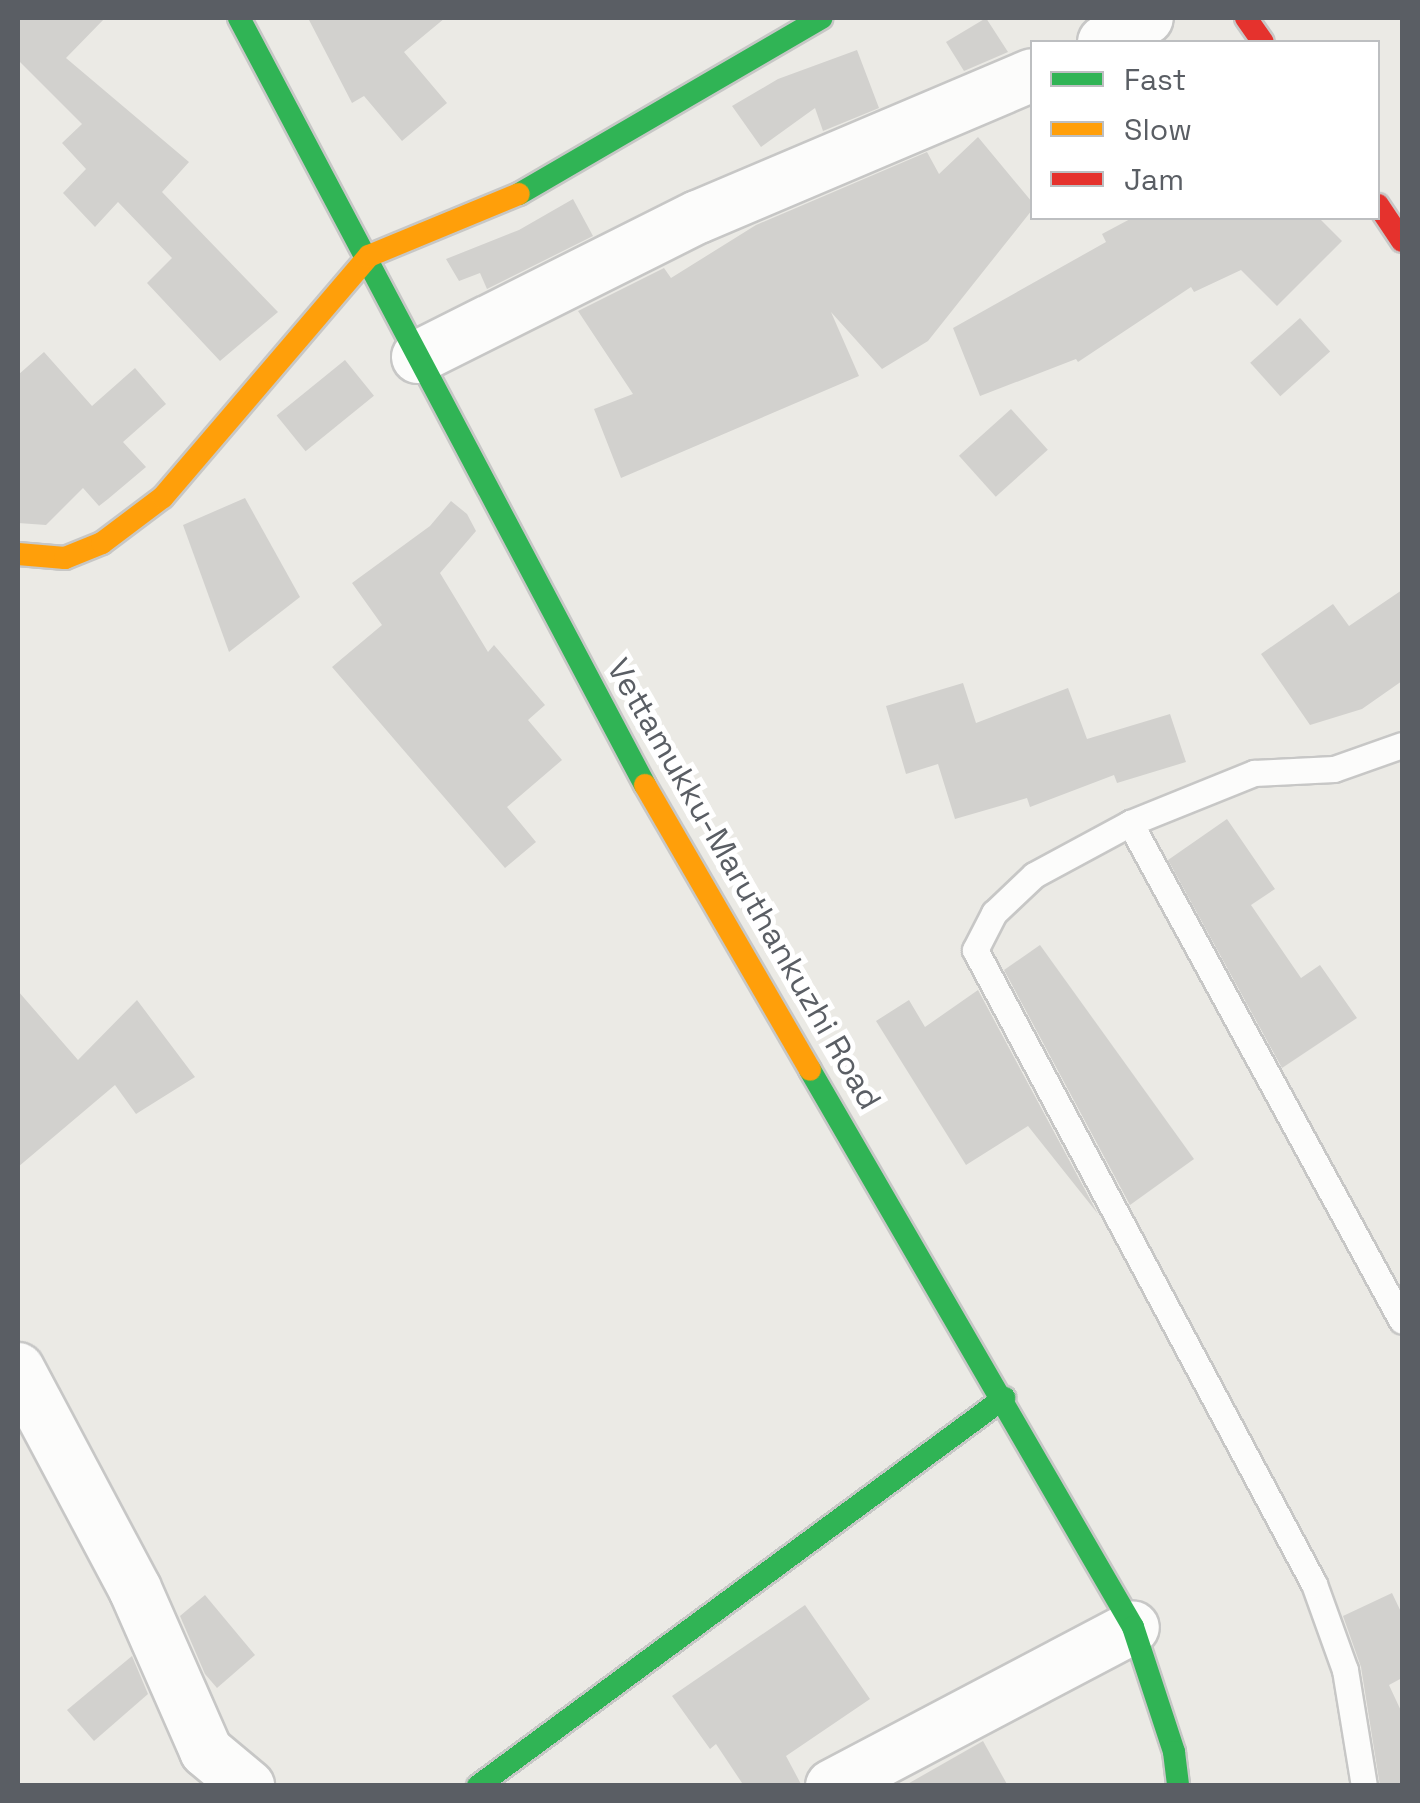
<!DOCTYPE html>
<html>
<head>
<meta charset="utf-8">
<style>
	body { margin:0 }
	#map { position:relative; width:1420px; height:1803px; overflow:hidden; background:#ebeae5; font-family:"Space Grotesk",sans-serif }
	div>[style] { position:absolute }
	.building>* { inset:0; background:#d2d1ce; transform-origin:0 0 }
	.roads { filter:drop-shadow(2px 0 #c7c7c6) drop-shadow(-2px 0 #c7c7c6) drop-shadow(0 2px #c7c7c6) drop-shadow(0 -2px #c7c7c6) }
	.lane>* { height:25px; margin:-12.5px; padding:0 12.5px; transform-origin:12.5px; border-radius:12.5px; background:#fcfcfb }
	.street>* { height:52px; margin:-26px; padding:0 26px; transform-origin:26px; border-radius:26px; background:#fcfcfb }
	.fast>* { height:22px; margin:-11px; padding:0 11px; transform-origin:11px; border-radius:11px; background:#30b455 }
	.slow>* { height:22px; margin:-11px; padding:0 11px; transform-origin:11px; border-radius:11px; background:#ff9f0a }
	.jam>* { height:22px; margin:-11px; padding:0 11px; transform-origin:11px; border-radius:11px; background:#e5322d }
	span { translate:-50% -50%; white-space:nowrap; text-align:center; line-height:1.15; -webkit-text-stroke:10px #fff; paint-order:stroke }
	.street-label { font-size:32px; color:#5a5e64 }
	.frame { position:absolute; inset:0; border:20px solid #5a5e64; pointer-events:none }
	.legend { position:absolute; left:1030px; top:40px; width:350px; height:180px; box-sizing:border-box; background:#fff; border:2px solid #bdbfc1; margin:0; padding:12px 18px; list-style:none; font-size:30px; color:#5a5e64 }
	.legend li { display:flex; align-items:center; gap:20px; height:50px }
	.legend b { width:50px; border:2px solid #bdbfc1 }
</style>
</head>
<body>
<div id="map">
	<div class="building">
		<div style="clip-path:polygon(18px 18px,105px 18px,66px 58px,189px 162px,162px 192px,278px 312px,220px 361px,147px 283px,172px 258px,118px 202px,95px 227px,63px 193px,86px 169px,62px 143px,82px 124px,18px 60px)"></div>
		<div style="clip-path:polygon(308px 18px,445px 18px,404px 52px,447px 103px,402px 141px,364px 96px,352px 103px)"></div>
		<div style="clip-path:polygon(986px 18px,1008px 52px,964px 71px,946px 42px)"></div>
		<div style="clip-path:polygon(857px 50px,879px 108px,823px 131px,815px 108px,761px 147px,732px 106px,778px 79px)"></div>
		<div style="clip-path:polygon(978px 137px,1032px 202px,1032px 210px,928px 341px,882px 369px,831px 312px,859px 376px,621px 478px,594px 409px,633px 394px,578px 311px,664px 268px,671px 278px,756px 225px,927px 152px,939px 174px)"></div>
		<div style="clip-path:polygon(573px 199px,593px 236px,487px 289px,480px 273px,459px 281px,446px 259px,519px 230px)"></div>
		<div style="clip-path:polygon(1132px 218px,1319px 218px,1342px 241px,1277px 306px,1241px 270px,1194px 292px,1191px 287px,1078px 362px,1076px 359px,980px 396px,953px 328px,1106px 242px,1102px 234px)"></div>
		<div style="left:1300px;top:318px;width:45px;height:67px;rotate:48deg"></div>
		<div style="clip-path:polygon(44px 352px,92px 406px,135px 368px,166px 404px,123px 442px,146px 467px,108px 499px,99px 506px,83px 488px,46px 525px,18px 523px,18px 375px)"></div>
		<div style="left:345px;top:360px;width:46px;height:88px;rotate:51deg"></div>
		<div style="left:1011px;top:409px;width:55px;height:70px;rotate:48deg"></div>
		<div style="clip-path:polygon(245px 498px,300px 597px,229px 652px,183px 525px)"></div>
		<div style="clip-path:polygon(451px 501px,467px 514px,476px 531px,440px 573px,488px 652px,494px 645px,545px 705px,528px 720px,562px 760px,507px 807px,536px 842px,505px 868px,332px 667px,382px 625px,352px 583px,430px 526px)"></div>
		<div style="clip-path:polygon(1402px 590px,1402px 681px,1362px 709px,1310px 725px,1261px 654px,1333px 604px,1349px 626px)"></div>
		<div style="clip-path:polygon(963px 683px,976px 723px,1068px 688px,1087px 739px,1170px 714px,1186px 762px,1117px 783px,1114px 775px,1030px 807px,1027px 798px,955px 819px,938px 764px,906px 774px,886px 706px)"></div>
		<div style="clip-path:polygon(1227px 819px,1275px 889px,1251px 905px,1301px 978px,1320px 965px,1357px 1018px,1282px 1068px,1168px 860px)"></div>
		<div style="clip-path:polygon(1040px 945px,1194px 1159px,1130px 1205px,1004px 970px)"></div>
		<div style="clip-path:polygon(978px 990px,1098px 1214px,1028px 1126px,966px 1165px,876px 1021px,909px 1000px,925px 1027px)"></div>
		<div style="clip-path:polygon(18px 991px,78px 1060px,137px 1000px,195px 1077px,136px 1114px,115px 1085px,18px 1167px)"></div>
		<div style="clip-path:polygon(1392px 1593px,1402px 1614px,1402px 1678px,1389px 1685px,1402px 1713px,1402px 1786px,1380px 1786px,1361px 1667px,1343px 1616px)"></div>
		<div style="clip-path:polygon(205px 1595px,255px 1655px,217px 1688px,205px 1674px,180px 1616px)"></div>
		<div style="clip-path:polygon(805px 1605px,870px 1699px,786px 1756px,802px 1786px,744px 1786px,716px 1744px,710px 1749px,672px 1696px)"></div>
		<div style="clip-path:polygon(132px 1656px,148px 1694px,94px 1741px,67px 1710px)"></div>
		<div style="clip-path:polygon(983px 1741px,1008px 1786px,904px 1786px)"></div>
	</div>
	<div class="roads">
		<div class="lane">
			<div style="left:1130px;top:823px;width:567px;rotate:61.36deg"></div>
			<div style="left:1364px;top:1786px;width:118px;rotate:-99.3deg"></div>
			<div style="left:1345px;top:1670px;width:91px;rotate:-109.8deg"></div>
			<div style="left:1314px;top:1584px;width:719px;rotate:-118.13deg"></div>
			<div style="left:975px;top:950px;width:42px;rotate:-62.8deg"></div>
			<div style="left:994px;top:913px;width:55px;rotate:-43.5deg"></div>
			<div style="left:1034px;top:875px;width:109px;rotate:-28.4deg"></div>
			<div style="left:1130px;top:823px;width:134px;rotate:-22deg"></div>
			<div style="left:1254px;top:773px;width:80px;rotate:-2.9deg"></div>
			<div style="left:1334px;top:769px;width:72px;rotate:-19.4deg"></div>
		</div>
		<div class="street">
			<div style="left:1104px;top:42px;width:49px;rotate:-29.2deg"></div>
			<div style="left:418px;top:357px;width:313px;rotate:-26.6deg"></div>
			<div style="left:698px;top:217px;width:363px;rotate:-23deg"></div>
			<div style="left:18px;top:1369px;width:249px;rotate:62deg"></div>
			<div style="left:135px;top:1589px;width:177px;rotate:66.3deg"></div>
			<div style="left:206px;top:1751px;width:55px;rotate:39.8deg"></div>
			<div style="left:832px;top:1786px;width:340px;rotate:-27.8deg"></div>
		</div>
		<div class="fast">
			<div style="left:239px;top:18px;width:868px;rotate:62.11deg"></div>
			<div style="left:519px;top:194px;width:350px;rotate:-30.2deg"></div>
			<div style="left:810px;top:1070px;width:644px;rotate:59.89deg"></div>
			<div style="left:1133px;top:1627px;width:132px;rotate:71.8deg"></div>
			<div style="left:1174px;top:1752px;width:34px;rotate:83deg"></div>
			<div style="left:478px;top:1786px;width:654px;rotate:-36.41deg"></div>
		</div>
		<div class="slow">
			<div style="left:18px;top:554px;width:47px;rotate:4.9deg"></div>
			<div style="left:65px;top:558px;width:40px;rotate:-22deg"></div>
			<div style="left:102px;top:543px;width:76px;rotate:-37deg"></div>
			<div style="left:163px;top:497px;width:317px;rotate:-49.5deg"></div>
			<div style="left:369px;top:256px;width:162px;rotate:-22.5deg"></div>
			<div style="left:645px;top:785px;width:329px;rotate:59.9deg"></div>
		</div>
		<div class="jam">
			<div style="left:1246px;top:18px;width:29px;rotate:55deg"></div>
			<div style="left:1378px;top:205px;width:43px;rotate:56.3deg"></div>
		</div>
	</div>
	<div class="street-label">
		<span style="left:744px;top:884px;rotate:60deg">Vettamukku-Maruthankuzhi Road</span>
	</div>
	<div class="frame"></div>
	<ul class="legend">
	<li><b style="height:12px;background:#30b455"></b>Fast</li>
	<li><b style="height:12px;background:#ff9f0a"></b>Slow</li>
	<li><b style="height:12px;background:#e5322d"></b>Jam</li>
	</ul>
</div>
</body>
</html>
